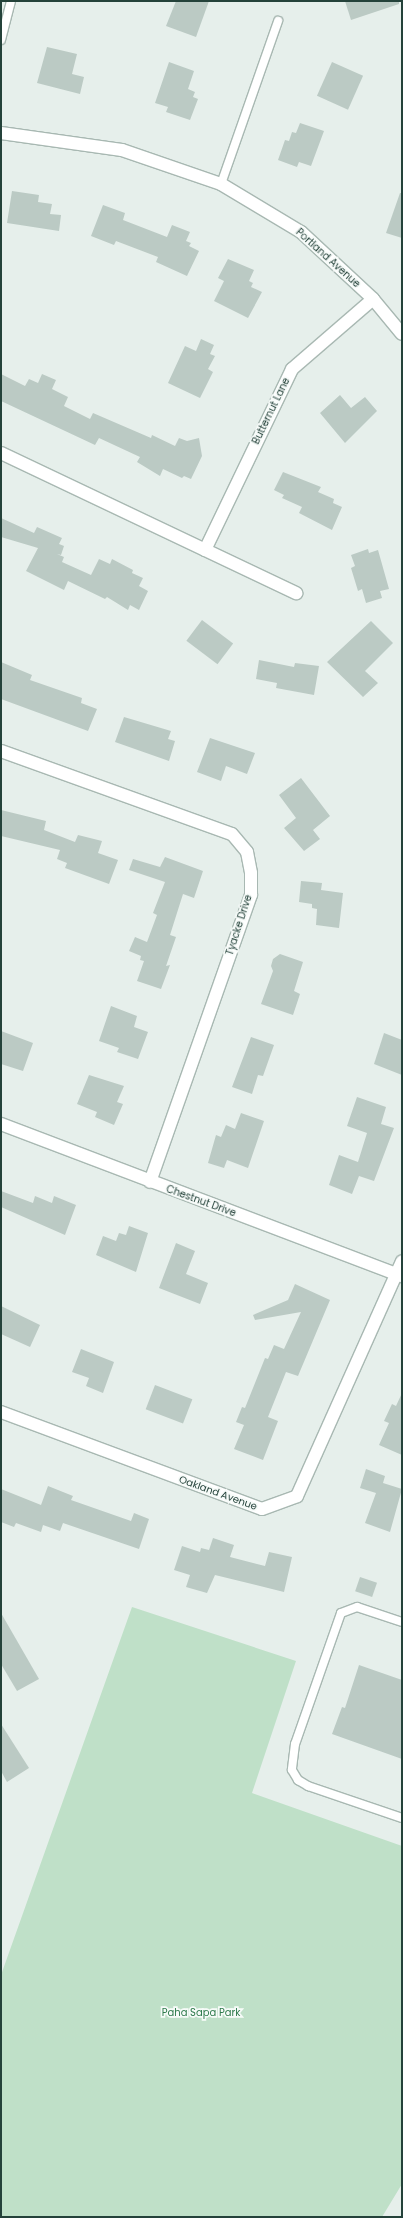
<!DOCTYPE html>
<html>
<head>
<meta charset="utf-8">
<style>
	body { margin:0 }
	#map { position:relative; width:403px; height:2218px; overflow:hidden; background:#e6efeb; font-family:Poppins,sans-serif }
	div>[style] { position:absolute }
	.green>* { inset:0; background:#bfe0c8 }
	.building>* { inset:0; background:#bbcac4; transform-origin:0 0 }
	.roads { filter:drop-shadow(1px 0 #a8b8b2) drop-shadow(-1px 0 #a8b8b2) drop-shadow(0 1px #a8b8b2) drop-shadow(0 -1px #a8b8b2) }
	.service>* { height:8px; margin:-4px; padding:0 4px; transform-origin:4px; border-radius:4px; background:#fff }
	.minor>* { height:12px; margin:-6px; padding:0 6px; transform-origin:6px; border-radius:6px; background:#fff }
	.tertiary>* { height:12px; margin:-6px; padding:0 6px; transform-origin:6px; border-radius:6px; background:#fff }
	span { translate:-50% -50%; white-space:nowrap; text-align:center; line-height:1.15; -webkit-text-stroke:3.5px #f7fbf9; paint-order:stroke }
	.street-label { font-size:10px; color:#24423a }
	.park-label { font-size:10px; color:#2d7a4b }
	.frame { position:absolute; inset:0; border:2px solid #24423a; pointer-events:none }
</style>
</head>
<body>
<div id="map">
	<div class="green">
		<div style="clip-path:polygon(132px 1607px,296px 1661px,252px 1793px,402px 1846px,402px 2184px,382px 2217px,1px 2217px,1px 1975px)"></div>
	</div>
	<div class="building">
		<div style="clip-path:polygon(176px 1px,209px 1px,196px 37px,166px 26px)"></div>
		<div style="clip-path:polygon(345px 1px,399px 1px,399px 4px,351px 20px)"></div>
		<div style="clip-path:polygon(47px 47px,77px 54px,72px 74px,84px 77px,80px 94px,37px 83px)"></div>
		<div style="clip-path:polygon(169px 62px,194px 71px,188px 89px,195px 92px,193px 97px,198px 99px,190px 120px,166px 112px,168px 107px,155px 103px)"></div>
		<div style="left:332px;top:62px;width:34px;height:37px;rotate:24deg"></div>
		<div style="clip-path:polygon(300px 123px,324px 131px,311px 166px,299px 162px,297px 167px,278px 160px,285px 140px,289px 141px,292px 132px,296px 133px)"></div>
		<div style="clip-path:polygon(12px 191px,39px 195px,38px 202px,52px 204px,50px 214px,61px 215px,59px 231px,7px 223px)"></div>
		<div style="clip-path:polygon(400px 193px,402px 193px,402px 238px,386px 233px)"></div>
		<div style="clip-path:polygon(103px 205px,125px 213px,123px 220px,167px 237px,172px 225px,190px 232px,186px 241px,191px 243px,189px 246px,199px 251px,187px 276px,156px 262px,158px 257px,116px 241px,114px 245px,91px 236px)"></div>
		<div style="clip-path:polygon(228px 259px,254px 270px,249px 281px,253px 283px,251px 287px,262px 292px,248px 318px,214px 301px,224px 281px,218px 278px)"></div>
		<div style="clip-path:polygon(201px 339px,214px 345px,210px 354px,215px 356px,208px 369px,213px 372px,200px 398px,168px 383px,185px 346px,196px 351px)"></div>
		<div style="clip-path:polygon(1px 374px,25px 386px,29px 379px,38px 383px,42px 374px,56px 380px,52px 389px,68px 397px,64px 406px,90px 419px,93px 413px,151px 438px,152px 435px,175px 446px,179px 438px,187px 441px,199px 438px,202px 456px,191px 479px,184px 476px,182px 478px,163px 469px,160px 476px,137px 462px,140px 457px,99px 438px,95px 445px,1px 401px)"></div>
		<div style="clip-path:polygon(340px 395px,351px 408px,365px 397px,377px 411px,345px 443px,320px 413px)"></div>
		<div style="clip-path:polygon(283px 472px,321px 487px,318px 492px,334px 499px,333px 503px,342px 507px,332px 530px,299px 513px,302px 507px,282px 498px,284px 495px,274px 490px)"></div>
		<div style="clip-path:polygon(1px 518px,34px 533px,37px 527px,62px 538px,59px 544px,64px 546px,61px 555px,57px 554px,64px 557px,62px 562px,91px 575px,99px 559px,110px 564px,112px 559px,133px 570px,132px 573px,143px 578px,139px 586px,148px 591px,139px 610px,130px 605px,128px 610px,107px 597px,105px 599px,68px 581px,64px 590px,26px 571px,38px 548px,1px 537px)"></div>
		<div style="clip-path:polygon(368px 549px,369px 553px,378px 550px,389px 589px,380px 591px,382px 598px,366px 603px,362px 589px,358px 591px,351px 568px,355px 566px,351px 555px)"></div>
		<div style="left:202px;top:620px;width:39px;height:26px;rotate:37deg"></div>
		<div style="clip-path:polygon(371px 621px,393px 643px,365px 671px,378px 683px,363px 697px,327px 662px)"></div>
		<div style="clip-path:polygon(259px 660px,294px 667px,295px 663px,319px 666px,314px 695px,276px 688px,277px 683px,256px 679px)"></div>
		<div style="clip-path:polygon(1px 662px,32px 675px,30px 680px,82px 698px,81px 703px,97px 709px,88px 731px,1px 699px)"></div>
		<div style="clip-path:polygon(124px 717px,171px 731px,168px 739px,175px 741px,169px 761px,115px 742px)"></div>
		<div style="clip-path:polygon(210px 738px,255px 753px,247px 774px,226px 766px,221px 781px,197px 772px)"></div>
		<div style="clip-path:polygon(301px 778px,330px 816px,313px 830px,320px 839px,304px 851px,284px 828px,296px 818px,279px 795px)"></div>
		<div style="clip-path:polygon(1px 810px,46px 821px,44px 830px,75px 842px,78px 835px,102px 841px,98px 853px,118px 860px,109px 884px,65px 868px,67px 863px,57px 859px,60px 850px,1px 836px)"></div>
		<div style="clip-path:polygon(165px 857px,203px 871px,194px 898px,183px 894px,170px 935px,176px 937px,166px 966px,170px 965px,161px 989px,137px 981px,144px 961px,140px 960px,141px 956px,129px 951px,135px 937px,147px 942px,157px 915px,153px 913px,165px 882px,129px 870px,133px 859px,160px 867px)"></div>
		<div style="clip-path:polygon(301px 881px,322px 883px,321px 890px,343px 893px,339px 928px,316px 925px,317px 909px,312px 908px,312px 904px,299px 902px)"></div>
		<div style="clip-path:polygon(280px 954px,303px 962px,294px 991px,300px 994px,293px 1015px,261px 1004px,273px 971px,271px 966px,273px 959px)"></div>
		<div style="clip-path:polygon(111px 1006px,137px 1016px,134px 1027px,148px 1032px,138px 1059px,117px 1052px,119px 1048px,99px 1041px)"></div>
		<div style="clip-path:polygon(1px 1031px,33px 1043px,23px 1071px,1px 1064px)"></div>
		<div style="clip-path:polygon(384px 1033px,402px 1040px,402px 1075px,374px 1064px)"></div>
		<div style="clip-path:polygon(251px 1037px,274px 1045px,263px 1076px,258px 1075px,252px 1094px,232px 1087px)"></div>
		<div style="clip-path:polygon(89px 1075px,124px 1086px,117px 1102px,123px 1104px,114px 1125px,95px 1117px,97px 1112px,77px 1104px)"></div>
		<div style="clip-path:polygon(357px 1097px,386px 1107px,381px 1124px,394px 1128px,374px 1181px,359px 1176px,352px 1194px,329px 1185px,339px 1155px,358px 1162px,367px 1133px,347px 1126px)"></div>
		<div style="clip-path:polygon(241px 1113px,264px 1121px,248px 1168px,227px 1160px,224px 1168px,208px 1163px,216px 1135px,221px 1137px,226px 1125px,235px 1129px)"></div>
		<div style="clip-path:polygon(1px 1191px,33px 1203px,35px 1196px,52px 1203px,54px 1196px,76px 1205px,65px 1235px,1px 1207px)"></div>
		<div style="clip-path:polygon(129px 1226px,148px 1233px,136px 1272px,96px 1255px,103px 1236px,116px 1241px,119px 1233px,126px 1235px)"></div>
		<div style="clip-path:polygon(176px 1243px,195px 1251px,186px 1274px,208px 1283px,200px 1304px,159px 1288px)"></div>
		<div style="clip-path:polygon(295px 1284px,330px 1300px,298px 1376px,286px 1372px,268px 1417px,278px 1421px,263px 1460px,234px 1449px,244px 1425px,236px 1422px,242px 1407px,245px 1408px,265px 1358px,268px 1359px,274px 1345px,284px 1349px,301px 1312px,255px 1320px,253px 1315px,288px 1300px)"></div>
		<div style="clip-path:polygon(1px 1306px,40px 1325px,30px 1347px,1px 1334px)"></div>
		<div style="clip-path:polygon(81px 1349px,114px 1362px,103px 1393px,86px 1386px,89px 1378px,72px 1372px)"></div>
		<div style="left:155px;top:1385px;width:40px;height:26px;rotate:21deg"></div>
		<div style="clip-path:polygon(402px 1393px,402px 1455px,379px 1445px,389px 1423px,384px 1421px,392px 1404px,396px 1406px)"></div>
		<div style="clip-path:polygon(366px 1469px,385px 1476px,383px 1483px,402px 1489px,390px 1532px,365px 1523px,376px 1493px,360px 1488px)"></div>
		<div style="clip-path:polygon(48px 1486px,73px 1496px,71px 1500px,131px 1521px,134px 1513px,149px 1519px,139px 1549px,63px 1523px,60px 1531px,43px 1525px,41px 1532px,16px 1523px,14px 1527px,1px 1522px,1px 1489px,41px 1505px)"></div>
		<div style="clip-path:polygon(213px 1538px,234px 1545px,230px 1557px,265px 1566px,269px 1552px,292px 1557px,284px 1592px,215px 1575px,207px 1593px,186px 1587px,190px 1575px,174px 1570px,182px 1546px,200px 1552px,201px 1548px,209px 1550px)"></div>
		<div style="left:360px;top:1577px;width:18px;height:15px;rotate:19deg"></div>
		<div style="clip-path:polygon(1px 1613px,39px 1679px,17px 1691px,1px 1664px)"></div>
		<div style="clip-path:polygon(359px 1665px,402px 1680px,402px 1759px,332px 1734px,342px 1707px,345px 1708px)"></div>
		<div style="clip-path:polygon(1px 1724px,29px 1768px,7px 1782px,1px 1771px)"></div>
	</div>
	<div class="roads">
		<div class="service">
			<div style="left:1px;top:40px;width:40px;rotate:-75.6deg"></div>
			<div style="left:221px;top:184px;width:173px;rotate:-70.7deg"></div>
			<div style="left:402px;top:1622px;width:47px;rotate:-161.6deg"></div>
			<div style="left:357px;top:1607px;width:17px;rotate:159deg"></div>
			<div style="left:341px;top:1613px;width:139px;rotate:109.3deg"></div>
			<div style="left:295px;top:1744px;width:26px;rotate:97deg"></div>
			<div style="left:292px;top:1770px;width:12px;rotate:59deg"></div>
			<div style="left:298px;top:1780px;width:12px;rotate:31deg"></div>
			<div style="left:308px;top:1786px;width:99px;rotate:18.8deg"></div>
		</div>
		<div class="minor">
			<div style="left:1px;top:453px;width:327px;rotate:25.4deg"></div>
			<div style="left:205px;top:550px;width:201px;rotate:-64.3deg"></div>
			<div style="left:292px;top:369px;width:107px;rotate:-40.8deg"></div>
			<div style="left:1px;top:751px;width:245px;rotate:19.8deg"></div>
			<div style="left:232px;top:834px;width:23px;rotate:50deg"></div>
			<div style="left:247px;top:852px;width:21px;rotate:79deg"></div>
			<div style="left:251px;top:873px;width:22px;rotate:90deg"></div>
			<div style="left:251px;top:895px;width:304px;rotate:109.4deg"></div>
			<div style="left:1px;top:1124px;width:429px;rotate:20.8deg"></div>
			<div style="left:1px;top:1412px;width:278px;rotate:20.4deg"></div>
			<div style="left:262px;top:1509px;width:37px;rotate:-20deg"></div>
			<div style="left:297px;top:1496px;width:257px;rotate:-65.9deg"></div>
		</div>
		<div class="tertiary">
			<div style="left:1px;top:133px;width:122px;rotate:8deg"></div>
			<div style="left:122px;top:150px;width:105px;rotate:19deg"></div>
			<div style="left:221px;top:184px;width:93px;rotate:31deg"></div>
			<div style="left:301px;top:232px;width:98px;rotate:42.9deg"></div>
			<div style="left:373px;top:299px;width:45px;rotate:50.4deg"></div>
		</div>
	</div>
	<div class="street-label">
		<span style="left:328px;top:258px;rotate:42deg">Portland Avenue</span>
		<span style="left:271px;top:411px;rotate:-64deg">Butternut Lane</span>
		<span style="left:239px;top:925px;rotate:-72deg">Tyacke Drive</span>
		<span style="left:201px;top:1201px;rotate:20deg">Chestnut Drive</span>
		<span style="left:218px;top:1493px;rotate:20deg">Oakland Avenue</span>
	</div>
	<div class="park-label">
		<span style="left:201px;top:2013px">Paha Sapa Park</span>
	</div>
	<div class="frame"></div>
</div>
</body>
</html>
